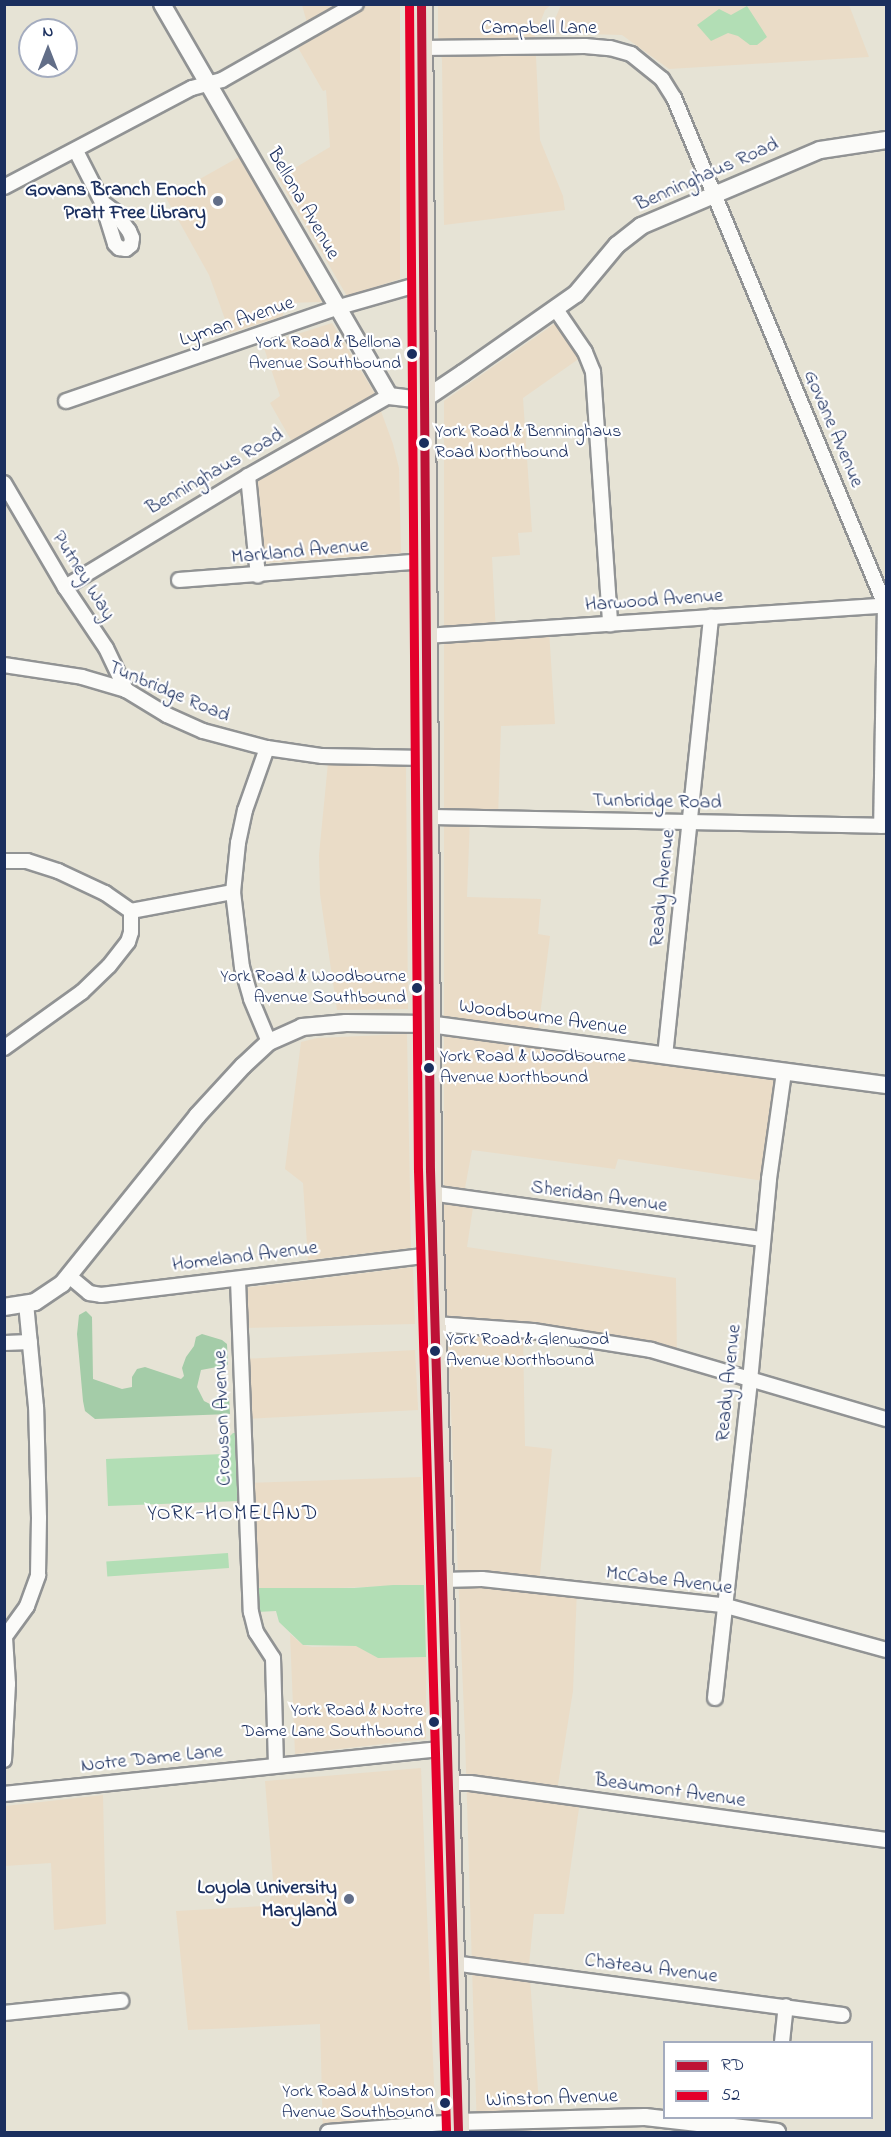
<!DOCTYPE html>
<html>
<head>
<meta charset="utf-8">
<style>
	body { margin:0 }
	#map { position:relative; width:891px; height:2137px; overflow:hidden; background:#e6e3d5; font-family:"Indie Flower",sans-serif }
	div>[style] { position:absolute }
	.built>* { inset:0; background:#eadcc7; transform-origin:0 0 }
	.green>* { inset:0; background:#b2deb5; transform-origin:0 0 }
	.forest>* { inset:0; background:#a4cca8 }
	.roads { filter:drop-shadow(2px 0 #919394) drop-shadow(-2px 0 #919394) drop-shadow(0 2px #919394) drop-shadow(0 -2px #919394) }
	.minor>* { height:14px; margin:-7px; padding:0 7px; transform-origin:7px; border-radius:7px; background:#fbfbf9 }
	.tertiary>* { height:16px; margin:-8px; padding:0 8px; transform-origin:8px; border-radius:8px; background:#fbfbf9 }
	.primary>* { height:21px; margin:-10.5px; padding:0 10.5px; transform-origin:10.5px; border-radius:10.5px; background:#e7e1d5 }
	.bus-1>* { height:9px; margin:-4.5px; padding:0 4.5px; transform-origin:4.5px; border-radius:4.5px; background:#be1136 }
	.bus-2>* { height:9px; margin:-4.5px; padding:0 4.5px; transform-origin:4.5px; border-radius:4.5px; background:#e4002b }
	.dots>* { width:16px; height:16px; translate:-50% -50%; box-sizing:border-box; border:3px solid #fff; border-radius:50% }
	span { translate:-50% -50%; white-space:nowrap; text-align:center; line-height:1.15; -webkit-text-stroke:4.5px #fff; paint-order:stroke }
	.bus-label { font-size:18px; color:#1b2f5e }
	.right { translate:-100% -50%; text-align:right }
	.left { translate:0 -50%; text-align:left }
	.street-label { font-size:20px; color:#1b2f5e }
	.poi-label { font-size:20px; color:#1b2f5e; font-weight:700 }
	.neighbourhood-label { font-size:21px; color:#1b2f5e; letter-spacing:1.5px }
	.frame { position:absolute; inset:0; border:6px solid #1b2f5e; pointer-events:none }
	.legend { position:absolute; left:663px; top:2041px; width:210px; height:78px; box-sizing:border-box; background:#fff; border:2px solid #a4acbf; margin:0; padding:8px 10px; list-style:none; font-size:18px; color:#1b2f5e }
	.legend li { display:flex; align-items:center; gap:12px; height:30px }
	.legend b { width:30px; border:2px solid #a4acbf }
	.north { position:absolute; left:18px; top:18px; width:60px; height:60px; box-sizing:border-box; background:#fff; border:2px solid #a4acbf; border-radius:50%; rotate:0deg; font-size:16px; font-weight:700; line-height:24px; text-align:center; color:#1b2f5e }
	.north::after { content:''; display:block; margin:auto; width:21px; height:27px; background:#626e88; clip-path:polygon(50% 0,100% 100%,50% 72%,0 100%) }
</style>
</head>
<body>
<div id="map">
	<div class="built">
		<div style="clip-path:polygon(302px 5px,400px 5px,400px 279px,347px 296px,278px 178px,330px 147px,326px 90px,323px 91px,293px 39px,309px 30px)"></div>
		<div style="clip-path:polygon(438px 5px,551px 5px,545px 10px,535px 36px,540px 140px,563px 196px,565px 210px,444px 225px,442px 60px,438px 35px)"></div>
		<div style="clip-path:polygon(561px 5px,849px 5px,869px 57px,669px 69px,622px 35px,549px 33px)"></div>
		<div style="clip-path:polygon(239px 157px,322px 302px,283px 303px,283px 316px,230px 333px,209px 275px,166px 198px)"></div>
		<div style="clip-path:polygon(564px 317px,587px 353px,523px 398px,532px 532px,518px 533px,520px 555px,492px 557px,496px 633px,549px 630px,555px 724px,501px 726px,498px 818px,470px 818px,467px 897px,541px 899px,538px 934px,550px 936px,537px 1039px,782px 1073px,771px 1182px,618px 1159px,615px 1169px,472px 1150px,463px 1199px,474px 1201px,467px 1247px,676px 1278px,677px 1362px,523px 1333px,525px 1446px,552px 1449px,539px 1585px,577px 1589px,573px 1691px,556px 1797px,580px 1801px,564px 1914px,534px 1914px,529px 1965px,541px 2132px,477px 2132px,465px 1736px,444px 1248px,444px 401px)"></div>
		<div style="clip-path:polygon(332px 323px,374px 392px,393px 444px,399px 468px,401px 553px,262px 563px,255px 479px,299px 454px,270px 403px,280px 396px,263px 345px)"></div>
		<div style="clip-path:polygon(328px 763px,406px 764px,408px 1009px,337px 1010px,320px 894px,319px 855px)"></div>
		<div style="clip-path:polygon(407px 1034px,411px 1248px,308px 1260px,303px 1183px,285px 1169px,301px 1042px,317px 1038px)"></div>
		<div style="clip-path:polygon(413px 1267px,415px 1324px,244px 1328px,243px 1288px)"></div>
		<div style="left:415px;top:1350px;width:60px;height:169px;rotate:87deg"></div>
		<div style="left:421px;top:1477px;width:108px;height:170px;rotate:88deg"></div>
		<div style="clip-path:polygon(290px 1634px,303px 1645px,312px 1647px,357px 1646px,378px 1658px,426px 1657px,426px 1739px,295px 1754px)"></div>
		<div style="clip-path:polygon(421px 1768px,436px 2132px,323px 2132px,320px 2024px,188px 2030px,176px 1911px,265px 1906px,274px 1893px,265px 1781px)"></div>
		<div style="clip-path:polygon(103px 1795px,106px 1924px,54px 1930px,51px 1863px,5px 1866px,5px 1806px)"></div>
	</div>
	<div class="green">
		<div style="clip-path:polygon(747px 6px,767px 37px,757px 45px,750px 45px,738px 36px,728px 33px,711px 41px,697px 25px,719px 9px,731px 15px)"></div>
		<div style="clip-path:polygon(233px 1433px,237px 1433px,240px 1501px,108px 1506px,106px 1459px,223px 1454px,227px 1439px)"></div>
		<div style="left:228px;top:1553px;width:15px;height:122px;rotate:86deg"></div>
		<div style="clip-path:polygon(393px 1585px,424px 1585px,426px 1657px,378px 1658px,356px 1646px,303px 1645px,279px 1622px,276px 1611px,257px 1612px,257px 1588px,354px 1588px)"></div>
	</div>
	<div class="forest">
		<div style="clip-path:polygon(86px 1311px,92px 1317px,93px 1379px,122px 1389px,132px 1387px,132px 1377px,137px 1369px,145px 1367px,181px 1379px,184px 1376px,182px 1368px,186px 1357px,194px 1346px,196px 1337px,202px 1334px,222px 1340px,227px 1344px,228px 1365px,201px 1370px,197px 1387px,204px 1401px,210px 1404px,217px 1396px,229px 1397px,230px 1414px,95px 1419px,85px 1411px,83px 1401px,77px 1334px,79px 1315px)"></div>
	</div>
	<div class="roads">
		<div class="minor">
			<div style="left:421px;top:48px;width:164px;rotate:-0.7deg"></div>
			<div style="left:585px;top:46px;width:25px;rotate:5deg"></div>
			<div style="left:610px;top:48px;width:22px;rotate:16deg"></div>
			<div style="left:631px;top:54px;width:40px;rotate:39deg"></div>
			<div style="left:662px;top:79px;width:22px;rotate:58deg"></div>
			<div style="left:674px;top:98px;width:549px;rotate:67.4deg"></div>
			<div style="left:885px;top:605px;width:221px;rotate:91deg"></div>
			<div style="left:76px;top:151px;width:57px;rotate:63deg"></div>
			<div style="left:102px;top:202px;width:44px;rotate:72.8deg"></div>
			<div style="left:115px;top:244px;width:6px;rotate:45deg"></div>
			<div style="left:119px;top:248px;width:7px;rotate:8deg"></div>
			<div style="left:126px;top:249px;width:6px;rotate:-39deg"></div>
			<div style="left:131px;top:245px;width:7px;rotate:-82deg"></div>
			<div style="left:132px;top:238px;width:8px;rotate:-113deg"></div>
			<div style="left:129px;top:231px;width:25px;rotate:-127deg"></div>
			<div style="left:114px;top:211px;width:15px;rotate:-143deg"></div>
			<div style="left:4px;top:187px;width:212px;rotate:-27.8deg"></div>
			<div style="left:192px;top:88px;width:31px;rotate:-15deg"></div>
			<div style="left:222px;top:80px;width:154px;rotate:-29.6deg"></div>
			<div style="left:555px;top:308px;width:53px;rotate:55.7deg"></div>
			<div style="left:585px;top:352px;width:22px;rotate:68deg"></div>
			<div style="left:593px;top:372px;width:253px;rotate:86.1deg"></div>
			<div style="left:66px;top:401px;width:289px;rotate:-19deg"></div>
			<div style="left:339px;top:307px;width:87px;rotate:-15.9deg"></div>
			<div style="left:248px;top:476px;width:100px;rotate:84.3deg"></div>
			<div style="left:4px;top:483px;width:121px;rotate:59.6deg"></div>
			<div style="left:65px;top:587px;width:73px;rotate:56.1deg"></div>
			<div style="left:106px;top:648px;width:47px;rotate:64.5deg"></div>
			<div style="left:179px;top:580px;width:246px;rotate:-4.4deg"></div>
			<div style="left:65px;top:587px;width:214px;rotate:-31.2deg"></div>
			<div style="left:248px;top:476px;width:162px;rotate:-29.6deg"></div>
			<div style="left:425px;top:636px;width:462px;rotate:-3.8deg"></div>
			<div style="left:4px;top:665px;width:79px;rotate:8.7deg"></div>
			<div style="left:82px;top:677px;width:46px;rotate:16.5deg"></div>
			<div style="left:126px;top:690px;width:48px;rotate:31.4deg"></div>
			<div style="left:167px;top:715px;width:39px;rotate:24deg"></div>
			<div style="left:203px;top:731px;width:66px;rotate:14.9deg"></div>
			<div style="left:267px;top:748px;width:56px;rotate:8.3deg"></div>
			<div style="left:322px;top:756px;width:104px;rotate:1.1deg"></div>
			<div style="left:267px;top:748px;width:66px;rotate:109.5deg"></div>
			<div style="left:245px;top:810px;width:34px;rotate:102deg"></div>
			<div style="left:238px;top:843px;width:49px;rotate:95.8deg"></div>
			<div style="left:233px;top:892px;width:76px;rotate:83.2deg"></div>
			<div style="left:242px;top:967px;width:33px;rotate:74deg"></div>
			<div style="left:251px;top:999px;width:47px;rotate:67.3deg"></div>
			<div style="left:427px;top:817px;width:459px;rotate:1.1deg"></div>
			<div style="left:4px;top:861px;width:23px"></div>
			<div style="left:27px;top:861px;width:33px;rotate:18deg"></div>
			<div style="left:58px;top:871px;width:52px;rotate:25.1deg"></div>
			<div style="left:105px;top:893px;width:32px;rotate:35deg"></div>
			<div style="left:131px;top:911px;width:104px;rotate:-10.6deg"></div>
			<div style="left:4px;top:1048px;width:96px;rotate:-35.7deg"></div>
			<div style="left:82px;top:992px;width:37px;rotate:-44deg"></div>
			<div style="left:109px;top:966px;width:31px;rotate:-52deg"></div>
			<div style="left:128px;top:942px;width:10px;rotate:-73deg"></div>
			<div style="left:131px;top:932px;width:21px;rotate:-90deg"></div>
			<div style="left:665px;top:1056px;width:442px;rotate:-84deg"></div>
			<div style="left:430px;top:1193px;width:336px;rotate:7.9deg"></div>
			<div style="left:69px;top:1276px;width:26px;rotate:40deg"></div>
			<div style="left:89px;top:1293px;width:12px;rotate:9deg"></div>
			<div style="left:101px;top:1295px;width:333px;rotate:-6.9deg"></div>
			<div style="left:238px;top:1280px;width:332px;rotate:87.8deg"></div>
			<div style="left:251px;top:1612px;width:21px;rotate:76deg"></div>
			<div style="left:256px;top:1632px;width:31px;rotate:57deg"></div>
			<div style="left:273px;top:1658px;width:107px;rotate:88.4deg"></div>
			<div style="left:435px;top:1324px;width:98px;rotate:4.1deg"></div>
			<div style="left:533px;top:1331px;width:120px;rotate:9.1deg"></div>
			<div style="left:651px;top:1350px;width:245px;rotate:16.4deg"></div>
			<div style="left:4px;top:1343px;width:26px;rotate:-2deg"></div>
			<div style="left:442px;top:1580px;width:40px;rotate:-1.4deg"></div>
			<div style="left:482px;top:1579px;width:242px;rotate:6.2deg"></div>
			<div style="left:723px;top:1605px;width:169px;rotate:15.4deg"></div>
			<div style="left:4px;top:1638px;width:39px;rotate:-54deg"></div>
			<div style="left:27px;top:1606px;width:33px;rotate:-70deg"></div>
			<div style="left:38px;top:1575px;width:57px;rotate:-89deg"></div>
			<div style="left:39px;top:1518px;width:111px;rotate:-91.5deg"></div>
			<div style="left:36px;top:1407px;width:103px;rotate:-95.5deg"></div>
			<div style="left:715px;top:1698px;width:319px;rotate:-83.7deg"></div>
			<div style="left:750px;top:1381px;width:203px;rotate:-84.6deg"></div>
			<div style="left:769px;top:1179px;width:108px;rotate:-82deg"></div>
			<div style="left:4px;top:1760px;width:76px;rotate:-87deg"></div>
			<div style="left:8px;top:1684px;width:46px;rotate:-93.7deg"></div>
			<div style="left:448px;top:1783px;width:22px"></div>
			<div style="left:470px;top:1783px;width:420px;rotate:7.8deg"></div>
			<div style="left:4px;top:1794px;width:446px;rotate:-5.9deg"></div>
			<div style="left:453px;top:1963px;width:393px;rotate:7.6deg"></div>
			<div style="left:4px;top:2013px;width:118px;rotate:-5.9deg"></div>
			<div style="left:782px;top:2042px;width:36px;rotate:-84deg"></div>
			<div style="left:328px;top:2132px;width:130px;rotate:-4.4deg"></div>
		</div>
		<div class="tertiary">
			<div style="left:162px;top:4px;width:453px;rotate:59.9deg"></div>
			<div style="left:389px;top:396px;width:34px;rotate:7deg"></div>
			<div style="left:423px;top:400px;width:48px;rotate:-34deg"></div>
			<div style="left:463px;top:373px;width:138px;rotate:-35deg"></div>
			<div style="left:576px;top:294px;width:64px;rotate:-50.1deg"></div>
			<div style="left:617px;top:245px;width:31px;rotate:-38deg"></div>
			<div style="left:641px;top:226px;width:194px;rotate:-23deg"></div>
			<div style="left:820px;top:150px;width:67px;rotate:-8.6deg"></div>
			<div style="left:4px;top:1307px;width:31px;rotate:-9deg"></div>
			<div style="left:35px;top:1302px;width:32px;rotate:-34deg"></div>
			<div style="left:62px;top:1284px;width:216px;rotate:-51.2deg"></div>
			<div style="left:197px;top:1116px;width:68px;rotate:-47.4deg"></div>
			<div style="left:243px;top:1066px;width:35px;rotate:-43deg"></div>
			<div style="left:269px;top:1042px;width:36px;rotate:-24deg"></div>
			<div style="left:302px;top:1027px;width:44px;rotate:-5.2deg"></div>
			<div style="left:346px;top:1023px;width:82px;rotate:0.7deg"></div>
			<div style="left:428px;top:1024px;width:462px;rotate:7.6deg"></div>
			<div style="left:458px;top:2122px;width:187px;rotate:-1.5deg"></div>
			<div style="left:645px;top:2117px;width:133px;rotate:6.5deg"></div>
		</div>
		<div class="primary">
			<div style="left:421px;top:4px;width:1166px;rotate:89.56deg"></div>
			<div style="left:430px;top:1170px;width:962px;rotate:88.33deg"></div>
		</div>
	</div>
	<div class="bus-1">
		<div style="left:421px;top:4px;width:1166px;rotate:89.56deg"></div>
		<div style="left:430px;top:1170px;width:962px;rotate:88.33deg"></div>
	</div>
	<div class="bus-2">
		<div style="left:409px;top:4px;width:1166px;rotate:89.56deg"></div>
		<div style="left:418px;top:1170px;width:962px;rotate:88.33deg"></div>
	</div>
	<div class="dots">
		<div style="left:218px;top:201px;background:#626e88"></div>
		<div style="left:412px;top:354px;background:#1b2f5e"></div>
		<div style="left:424px;top:443px;background:#1b2f5e"></div>
		<div style="left:417px;top:988px;background:#1b2f5e"></div>
		<div style="left:429px;top:1068px;background:#1b2f5e"></div>
		<div style="left:435px;top:1351px;background:#1b2f5e"></div>
		<div style="left:434px;top:1722px;background:#1b2f5e"></div>
		<div style="left:349px;top:1899px;background:#626e88"></div>
		<div style="left:445px;top:2103px;background:#1b2f5e"></div>
	</div>
	<div class="bus-label">
		<span class="right" style="left:401px;top:354px">York Road &amp; Bellona<br>Avenue Southbound</span>
		<span class="left" style="left:435px;top:443px">York Road &amp; Benninghaus<br>Road Northbound</span>
		<span class="right" style="left:406px;top:988px">York Road &amp; Woodbourne<br>Avenue Southbound</span>
		<span class="left" style="left:440px;top:1068px">York Road &amp; Woodbourne<br>Avenue Northbound</span>
		<span class="left" style="left:446px;top:1351px">York Road &amp; Glenwood<br>Avenue Northbound</span>
		<span class="right" style="left:423px;top:1722px">York Road &amp; Notre<br>Dame Lane Southbound</span>
		<span class="right" style="left:434px;top:2103px">York Road &amp; Winston<br>Avenue Southbound</span>
	</div>
	<div class="street-label">
		<span style="left:539px;top:28px">Campbell Lane</span>
		<span style="left:707px;top:175px;rotate:-24deg">Benninghaus Road</span>
		<span style="left:303px;top:204px;rotate:60deg">Bellona Avenue</span>
		<span style="left:237px;top:322px;rotate:-19deg">Lyman Avenue</span>
		<span style="left:833px;top:429px;rotate:67deg">Govane Avenue</span>
		<span style="left:215px;top:472px;rotate:-30deg">Benninghaus Road</span>
		<span style="left:300px;top:552px;rotate:-5deg">Markland Avenue</span>
		<span style="left:83px;top:576px;rotate:58deg">Putney Way</span>
		<span style="left:654px;top:601px;rotate:-4deg">Harwood Avenue</span>
		<span style="left:169px;top:692px;rotate:23deg">Tunbridge Road</span>
		<span style="left:657px;top:802px;rotate:1deg">Tunbridge Road</span>
		<span style="left:663px;top:888px;rotate:-84deg">Ready Avenue</span>
		<span style="left:543px;top:1018px;rotate:8deg">Woodbourne Avenue</span>
		<span style="left:599px;top:1197px;rotate:8deg">Sheridan Avenue</span>
		<span style="left:245px;top:1257px;rotate:-7deg">Homeland Avenue</span>
		<span style="left:729px;top:1383px;rotate:-84deg">Ready Avenue</span>
		<span style="left:223px;top:1418px;rotate:-92deg">Crowson Avenue</span>
		<span style="left:669px;top:1581px;rotate:7deg">McCabe Avenue</span>
		<span style="left:152px;top:1759px;rotate:-6deg">Notre Dame Lane</span>
		<span style="left:670px;top:1791px;rotate:8deg">Beaumont Avenue</span>
		<span style="left:651px;top:1969px;rotate:7deg">Chateau Avenue</span>
		<span style="left:552px;top:2099px;rotate:-2deg">Winston Avenue</span>
	</div>
	<div class="poi-label">
		<span class="right" style="left:206px;top:202px">Govans Branch Enoch<br>Pratt Free Library</span>
		<span class="right" style="left:337px;top:1900px">Loyola University<br>Maryland</span>
	</div>
	<div class="neighbourhood-label">
		<span style="left:233px;top:1514px">YORK-HOMELAND</span>
	</div>
	<div class="frame"></div>
	<ul class="legend">
	<li><b style="height:8px;background:#be1136"></b>RD</li>
	<li><b style="height:8px;background:#e4002b"></b>52</li>
	</ul>
	<div class="north">N</div>
</div>
</body>
</html>
